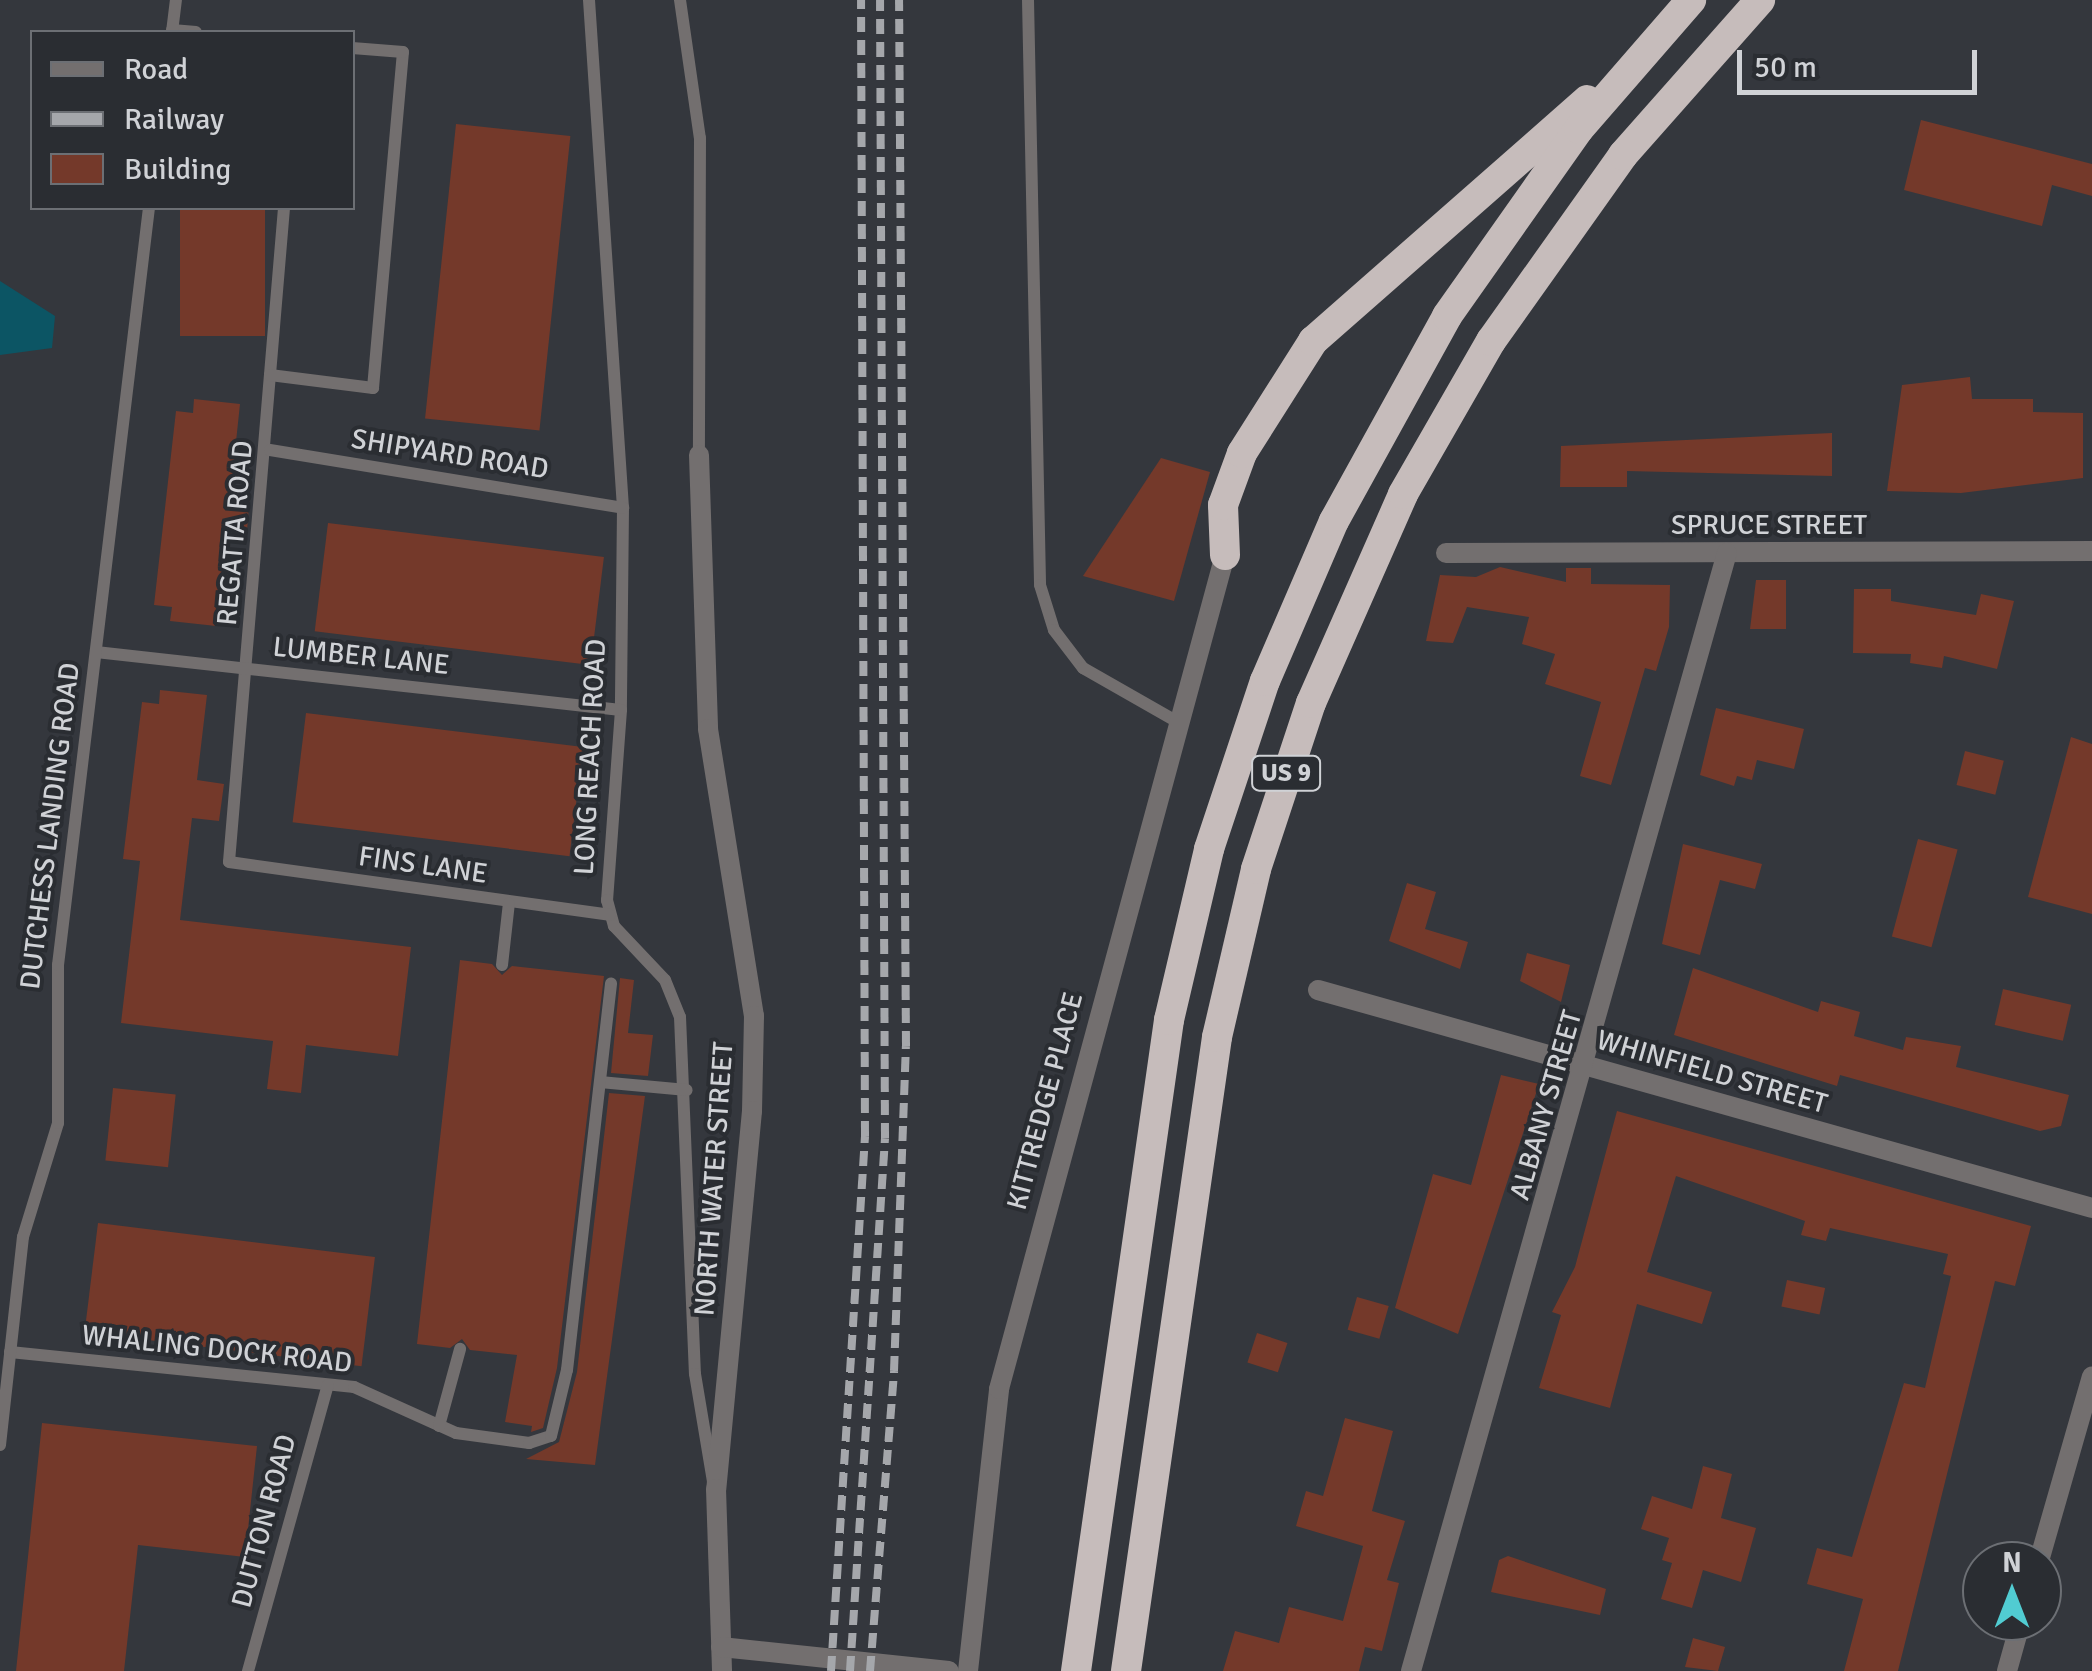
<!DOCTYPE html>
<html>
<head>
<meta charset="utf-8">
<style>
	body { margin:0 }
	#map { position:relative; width:2092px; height:1671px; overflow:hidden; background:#34373d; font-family:Signika,sans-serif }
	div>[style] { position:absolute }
	.water>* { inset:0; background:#0c5564 }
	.building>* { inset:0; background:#74392a; transform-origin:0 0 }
	.service>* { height:12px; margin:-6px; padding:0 6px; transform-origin:6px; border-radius:6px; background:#736f6f }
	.minor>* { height:20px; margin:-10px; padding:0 10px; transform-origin:10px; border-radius:10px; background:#736f6f }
	.tertiary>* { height:20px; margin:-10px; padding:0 10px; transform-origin:10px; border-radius:10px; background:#736f6f }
	.motorway>* { height:30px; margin:-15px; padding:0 15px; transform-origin:15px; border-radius:15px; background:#c6bcbb }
	.rail>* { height:8px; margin-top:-4px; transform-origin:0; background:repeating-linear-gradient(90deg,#a5a7ab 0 15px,transparent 0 23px) }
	span { translate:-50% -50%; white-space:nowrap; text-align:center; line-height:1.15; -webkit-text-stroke:8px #2a2d32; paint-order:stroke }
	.shield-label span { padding:2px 8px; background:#2a2d32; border:2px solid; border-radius:8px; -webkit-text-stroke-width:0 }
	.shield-label { font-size:25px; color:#d0d2d6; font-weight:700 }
	.street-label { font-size:28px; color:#d0d2d6 }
	.legend { position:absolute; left:30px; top:30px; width:325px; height:180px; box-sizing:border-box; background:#2a2d32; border:2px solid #6c6f74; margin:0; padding:12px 18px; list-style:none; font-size:30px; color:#d0d2d6 }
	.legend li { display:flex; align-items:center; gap:20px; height:50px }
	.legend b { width:50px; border:2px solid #6c6f74 }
	.north { position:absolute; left:1962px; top:1541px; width:100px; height:100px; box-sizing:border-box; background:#2a2d32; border:2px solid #6c6f74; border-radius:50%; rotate:0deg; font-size:28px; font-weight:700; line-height:40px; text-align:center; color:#d0d2d6 }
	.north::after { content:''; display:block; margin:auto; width:35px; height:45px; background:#51ccd2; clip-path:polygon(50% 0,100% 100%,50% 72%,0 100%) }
	.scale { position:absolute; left:1737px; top:50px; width:240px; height:45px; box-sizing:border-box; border:5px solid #d0d2d6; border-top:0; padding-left:12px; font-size:30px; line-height:35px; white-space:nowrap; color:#d0d2d6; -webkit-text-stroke:8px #2a2d32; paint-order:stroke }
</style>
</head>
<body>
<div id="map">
	<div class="water">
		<div style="clip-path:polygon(0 281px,55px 316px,52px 348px,0 355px)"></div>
	</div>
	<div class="building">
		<div style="clip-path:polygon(1921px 120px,2092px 164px,2092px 196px,2052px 185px,2042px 226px,1904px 190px)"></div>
		<div style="left:456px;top:124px;width:115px;height:296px;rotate:6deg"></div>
		<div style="left:180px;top:208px;width:85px;height:128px"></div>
		<div style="clip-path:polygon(1970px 377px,1972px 399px,2033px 399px,2033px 412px,2083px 413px,2083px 478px,1961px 493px,1887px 491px,1902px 385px)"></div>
		<div style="clip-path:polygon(194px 399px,240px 404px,231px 489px,250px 491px,247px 531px,227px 528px,216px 626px,170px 621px,172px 607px,154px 605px,176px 411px,193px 413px)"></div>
		<div style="clip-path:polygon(1832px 433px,1832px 476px,1627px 471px,1627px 487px,1560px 487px,1561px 446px)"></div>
		<div style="clip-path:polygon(1161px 458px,1210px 472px,1174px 601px,1083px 576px)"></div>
		<div style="left:328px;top:523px;width:278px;height:109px;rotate:7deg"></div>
		<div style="clip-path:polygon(1500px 567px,1566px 582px,1566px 568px,1591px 568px,1591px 584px,1670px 585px,1669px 627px,1656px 671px,1645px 668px,1611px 785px,1580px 776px,1601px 702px,1545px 684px,1555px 654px,1522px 644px,1529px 617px,1467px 607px,1453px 643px,1426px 641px,1440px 575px,1476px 577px)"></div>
		<div style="clip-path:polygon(1756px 580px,1786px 580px,1786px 629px,1750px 629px)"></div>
		<div style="clip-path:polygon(1854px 589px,1891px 589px,1891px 601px,1976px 615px,1981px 594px,2014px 601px,1997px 669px,1944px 656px,1942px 668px,1910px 663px,1911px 654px,1853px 653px)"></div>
		<div style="clip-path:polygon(160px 690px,207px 695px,197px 780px,224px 784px,219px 821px,192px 818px,180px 920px,411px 947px,398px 1056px,306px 1045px,301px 1093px,267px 1089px,273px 1041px,121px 1023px,140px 861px,123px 859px,142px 702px,159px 704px)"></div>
		<div style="clip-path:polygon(1716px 708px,1804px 729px,1794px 769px,1757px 760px,1752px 780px,1737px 776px,1734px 786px,1700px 775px)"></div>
		<div style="left:306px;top:713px;width:279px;height:110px;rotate:7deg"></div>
		<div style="clip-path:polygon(2071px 737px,2092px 744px,2092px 914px,2028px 897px)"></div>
		<div style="left:1965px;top:751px;width:40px;height:35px;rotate:14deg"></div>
		<div style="left:1918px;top:839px;width:41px;height:101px;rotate:15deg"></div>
		<div style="clip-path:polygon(1683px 844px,1762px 864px,1755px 889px,1720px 880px,1700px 955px,1662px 944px)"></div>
		<div style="clip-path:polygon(1407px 883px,1436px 892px,1425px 929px,1468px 942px,1460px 969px,1389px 941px)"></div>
		<div style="clip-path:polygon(1527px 953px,1570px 965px,1561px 1002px,1520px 981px)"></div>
		<div style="clip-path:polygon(460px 960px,492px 964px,502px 975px,512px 966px,604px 976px,557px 1368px,543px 1428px,531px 1432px,532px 1426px,505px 1422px,517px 1355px,470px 1350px,462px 1339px,450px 1348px,417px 1344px)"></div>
		<div style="clip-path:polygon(1693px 968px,1818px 1012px,1821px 1001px,1860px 1012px,1854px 1036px,1903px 1050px,1906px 1037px,1961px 1046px,1956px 1067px,2069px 1095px,2061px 1126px,2040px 1131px,1840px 1075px,1837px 1086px,1674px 1035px)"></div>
		<div style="clip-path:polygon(620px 978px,634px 980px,628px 1033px,653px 1035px,648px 1076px,611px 1073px)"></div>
		<div style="left:2003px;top:989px;width:70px;height:37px;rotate:13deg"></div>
		<div style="clip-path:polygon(1501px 1075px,1539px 1084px,1458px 1334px,1395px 1308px,1433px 1174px,1471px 1185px)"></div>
		<div style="left:113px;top:1088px;width:63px;height:73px;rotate:6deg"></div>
		<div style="clip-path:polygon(609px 1093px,645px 1096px,595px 1465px,526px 1459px,559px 1442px,577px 1372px)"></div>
		<div style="clip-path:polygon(1617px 1111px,2031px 1226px,2015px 1286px,1995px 1281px,1898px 1671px,1844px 1671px,1863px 1599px,1807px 1584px,1817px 1548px,1852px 1557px,1904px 1383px,1925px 1388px,1951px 1276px,1943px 1274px,1948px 1254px,1830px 1228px,1826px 1241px,1801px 1235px,1805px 1221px,1676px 1176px,1647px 1272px,1712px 1292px,1702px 1324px,1637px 1304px,1610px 1408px,1539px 1388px,1561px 1315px,1552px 1312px,1575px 1267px)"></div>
		<div style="left:98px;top:1223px;width:279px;height:110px;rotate:7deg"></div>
		<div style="left:1787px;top:1280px;width:39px;height:27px;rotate:12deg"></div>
		<div style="left:1357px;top:1297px;width:33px;height:34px;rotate:16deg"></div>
		<div style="left:1257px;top:1333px;width:32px;height:31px;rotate:18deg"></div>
		<div style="clip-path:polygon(1345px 1418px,1393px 1431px,1372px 1511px,1405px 1521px,1387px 1580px,1399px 1583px,1382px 1651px,1365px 1647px,1359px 1671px,1223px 1671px,1235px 1631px,1279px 1643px,1289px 1607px,1343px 1621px,1363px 1546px,1296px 1526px,1306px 1491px,1323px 1496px)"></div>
		<div style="clip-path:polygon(42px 1423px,257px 1446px,245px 1557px,138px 1545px,124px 1671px,16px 1671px)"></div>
		<div style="clip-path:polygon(1703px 1466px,1732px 1474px,1721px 1518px,1756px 1528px,1741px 1582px,1703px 1570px,1692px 1608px,1661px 1599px,1672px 1563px,1662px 1560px,1669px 1538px,1641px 1529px,1652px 1496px,1692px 1509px)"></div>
		<div style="clip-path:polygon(1508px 1556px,1606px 1589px,1600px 1615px,1491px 1592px,1499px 1560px)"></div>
		<div style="clip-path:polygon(1693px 1638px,1725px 1647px,1718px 1671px,1685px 1667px)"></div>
	</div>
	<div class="service">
		<div style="left:589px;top:0;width:509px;rotate:86.17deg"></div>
		<div style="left:623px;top:508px;width:202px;rotate:90.6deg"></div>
		<div style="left:621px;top:710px;width:191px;rotate:94.2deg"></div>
		<div style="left:607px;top:900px;width:27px;rotate:75deg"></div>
		<div style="left:614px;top:926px;width:74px;rotate:46.6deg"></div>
		<div style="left:665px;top:980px;width:40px;rotate:68deg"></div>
		<div style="left:680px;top:1017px;width:357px;rotate:87.6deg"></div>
		<div style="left:695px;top:1374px;width:109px;rotate:80.5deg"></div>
		<div style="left:680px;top:0;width:139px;rotate:81.8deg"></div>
		<div style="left:700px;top:138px;width:317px;rotate:90.2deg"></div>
		<div style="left:1028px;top:0;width:585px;rotate:88.82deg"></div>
		<div style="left:1040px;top:585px;width:47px;rotate:72.7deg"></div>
		<div style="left:1054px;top:630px;width:48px;rotate:52.7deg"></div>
		<div style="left:1083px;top:668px;width:105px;rotate:29.7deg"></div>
		<div style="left:172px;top:30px;width:24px;rotate:5deg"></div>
		<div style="left:172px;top:32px;width:32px;rotate:-83deg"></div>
		<div style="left:284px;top:208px;width:656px;rotate:94.81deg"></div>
		<div style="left:229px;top:862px;width:384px;rotate:7.9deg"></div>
		<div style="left:270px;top:375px;width:104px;rotate:7.2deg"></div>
		<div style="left:373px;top:388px;width:337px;rotate:-84.9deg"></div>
		<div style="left:403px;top:52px;width:51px;rotate:-175.5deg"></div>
		<div style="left:270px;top:450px;width:358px;rotate:9.3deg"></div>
		<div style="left:96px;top:652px;width:528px;rotate:6.3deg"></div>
		<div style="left:502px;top:965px;width:62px;rotate:-83.6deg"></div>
		<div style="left:600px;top:1082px;width:87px;rotate:5.3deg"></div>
		<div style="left:10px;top:1352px;width:346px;rotate:5.8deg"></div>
		<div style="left:354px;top:1387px;width:112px;rotate:24.3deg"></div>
		<div style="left:456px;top:1433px;width:74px;rotate:7.8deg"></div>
		<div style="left:529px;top:1443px;width:23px;rotate:-18deg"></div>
		<div style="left:551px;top:1436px;width:68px;rotate:-76.4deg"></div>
		<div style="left:567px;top:1370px;width:389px;rotate:-83.5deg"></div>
		<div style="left:439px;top:1426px;width:80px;rotate:-74.7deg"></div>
		<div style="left:0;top:1445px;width:209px;rotate:-83.7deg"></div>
		<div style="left:23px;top:1237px;width:119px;rotate:-72.9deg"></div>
		<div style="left:58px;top:1123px;width:158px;rotate:-90deg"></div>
		<div style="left:58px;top:965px;width:762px;rotate:-83.15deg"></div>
		<div style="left:248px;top:1671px;width:297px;rotate:-74.4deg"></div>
	</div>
	<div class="minor">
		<div style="left:699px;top:455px;width:274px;rotate:88.1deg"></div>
		<div style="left:708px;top:729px;width:291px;rotate:80.9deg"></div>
		<div style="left:754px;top:1016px;width:95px;rotate:91.2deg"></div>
		<div style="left:752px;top:1111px;width:380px;rotate:95.4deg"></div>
		<div style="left:716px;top:1489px;width:182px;rotate:88.1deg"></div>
		<div style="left:1446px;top:553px;width:646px;rotate:-0.18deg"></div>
		<div style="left:1318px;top:990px;width:804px;rotate:15.73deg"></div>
		<div style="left:721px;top:1647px;width:229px;rotate:6deg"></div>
		<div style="left:968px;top:1671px;width:284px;rotate:-83.7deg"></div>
		<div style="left:999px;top:1389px;width:864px;rotate:-74.84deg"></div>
		<div style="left:1411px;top:1671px;width:1162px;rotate:-74.22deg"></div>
	</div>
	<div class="tertiary">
		<div style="left:2039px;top:1561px;width:192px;rotate:-74deg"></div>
		<div style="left:2007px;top:1671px;width:52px;rotate:-74.4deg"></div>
	</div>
	<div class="motorway">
		<div style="left:1225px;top:555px;width:50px;rotate:-92.3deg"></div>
		<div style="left:1223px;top:505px;width:55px;rotate:-69.9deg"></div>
		<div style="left:1242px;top:453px;width:133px;rotate:-57.6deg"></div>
		<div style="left:1313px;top:341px;width:365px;rotate:-41.3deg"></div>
		<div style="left:1076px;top:1671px;width:658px;rotate:-81.87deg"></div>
		<div style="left:1169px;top:1020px;width:176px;rotate:-76.8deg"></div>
		<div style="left:1209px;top:849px;width:177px;rotate:-71.6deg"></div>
		<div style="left:1265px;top:681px;width:174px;rotate:-66.7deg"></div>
		<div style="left:1334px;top:521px;width:234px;rotate:-61.1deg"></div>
		<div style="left:1447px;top:316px;width:229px;rotate:-54.8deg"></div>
		<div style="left:1579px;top:129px;width:171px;rotate:-49deg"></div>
		<div style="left:1126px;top:1671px;width:640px;rotate:-81.83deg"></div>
		<div style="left:1217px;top:1037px;width:172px;rotate:-76.9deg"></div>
		<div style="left:1256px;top:869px;width:175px;rotate:-71.7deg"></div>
		<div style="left:1311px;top:703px;width:228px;rotate:-66.2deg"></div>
		<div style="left:1403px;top:494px;width:177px;rotate:-60.1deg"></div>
		<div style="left:1491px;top:341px;width:228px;rotate:-54.6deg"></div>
		<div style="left:1623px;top:155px;width:207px;rotate:-48.5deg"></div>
	</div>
	<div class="rail">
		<div style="left:831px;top:1671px;width:536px;rotate:-86.36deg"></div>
		<div style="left:865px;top:1136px;width:1136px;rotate:-90.2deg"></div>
		<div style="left:850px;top:1671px;width:534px;rotate:-86.24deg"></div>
		<div style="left:885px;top:1138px;width:1138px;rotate:-90.25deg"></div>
		<div style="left:870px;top:1671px;width:301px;rotate:-85.4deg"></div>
		<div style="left:894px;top:1371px;width:325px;rotate:-87.9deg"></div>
		<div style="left:906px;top:1046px;width:1046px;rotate:-90.38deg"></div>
	</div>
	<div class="shield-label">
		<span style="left:1286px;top:773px">US 9</span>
	</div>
	<div class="street-label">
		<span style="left:450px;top:454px;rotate:9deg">SHIPYARD ROAD</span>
		<span style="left:1769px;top:525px">SPRUCE STREET</span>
		<span style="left:235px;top:533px;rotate:-85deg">REGATTA ROAD</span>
		<span style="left:361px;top:656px;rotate:6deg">LUMBER LANE</span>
		<span style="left:590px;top:757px;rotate:-87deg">LONG REACH ROAD</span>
		<span style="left:50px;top:826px;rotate:-83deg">DUTCHESS LANDING ROAD</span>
		<span style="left:423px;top:865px;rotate:8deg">FINS LANE</span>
		<span style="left:1712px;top:1072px;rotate:16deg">WHINFIELD STREET</span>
		<span style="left:1045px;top:1101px;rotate:-75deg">KITTREDGE PLACE</span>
		<span style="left:1546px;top:1105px;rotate:-74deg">ALBANY STREET</span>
		<span style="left:714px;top:1179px;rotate:-86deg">NORTH WATER STREET</span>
		<span style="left:217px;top:1349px;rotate:6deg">WHALING DOCK ROAD</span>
		<span style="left:264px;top:1521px;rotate:-75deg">DUTTON ROAD</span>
	</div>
	<ul class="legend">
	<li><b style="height:12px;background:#736f6f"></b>Road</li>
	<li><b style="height:12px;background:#a5a7ab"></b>Railway</li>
	<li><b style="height:28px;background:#74392a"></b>Building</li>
	</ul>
	<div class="north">N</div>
	<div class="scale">50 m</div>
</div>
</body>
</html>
